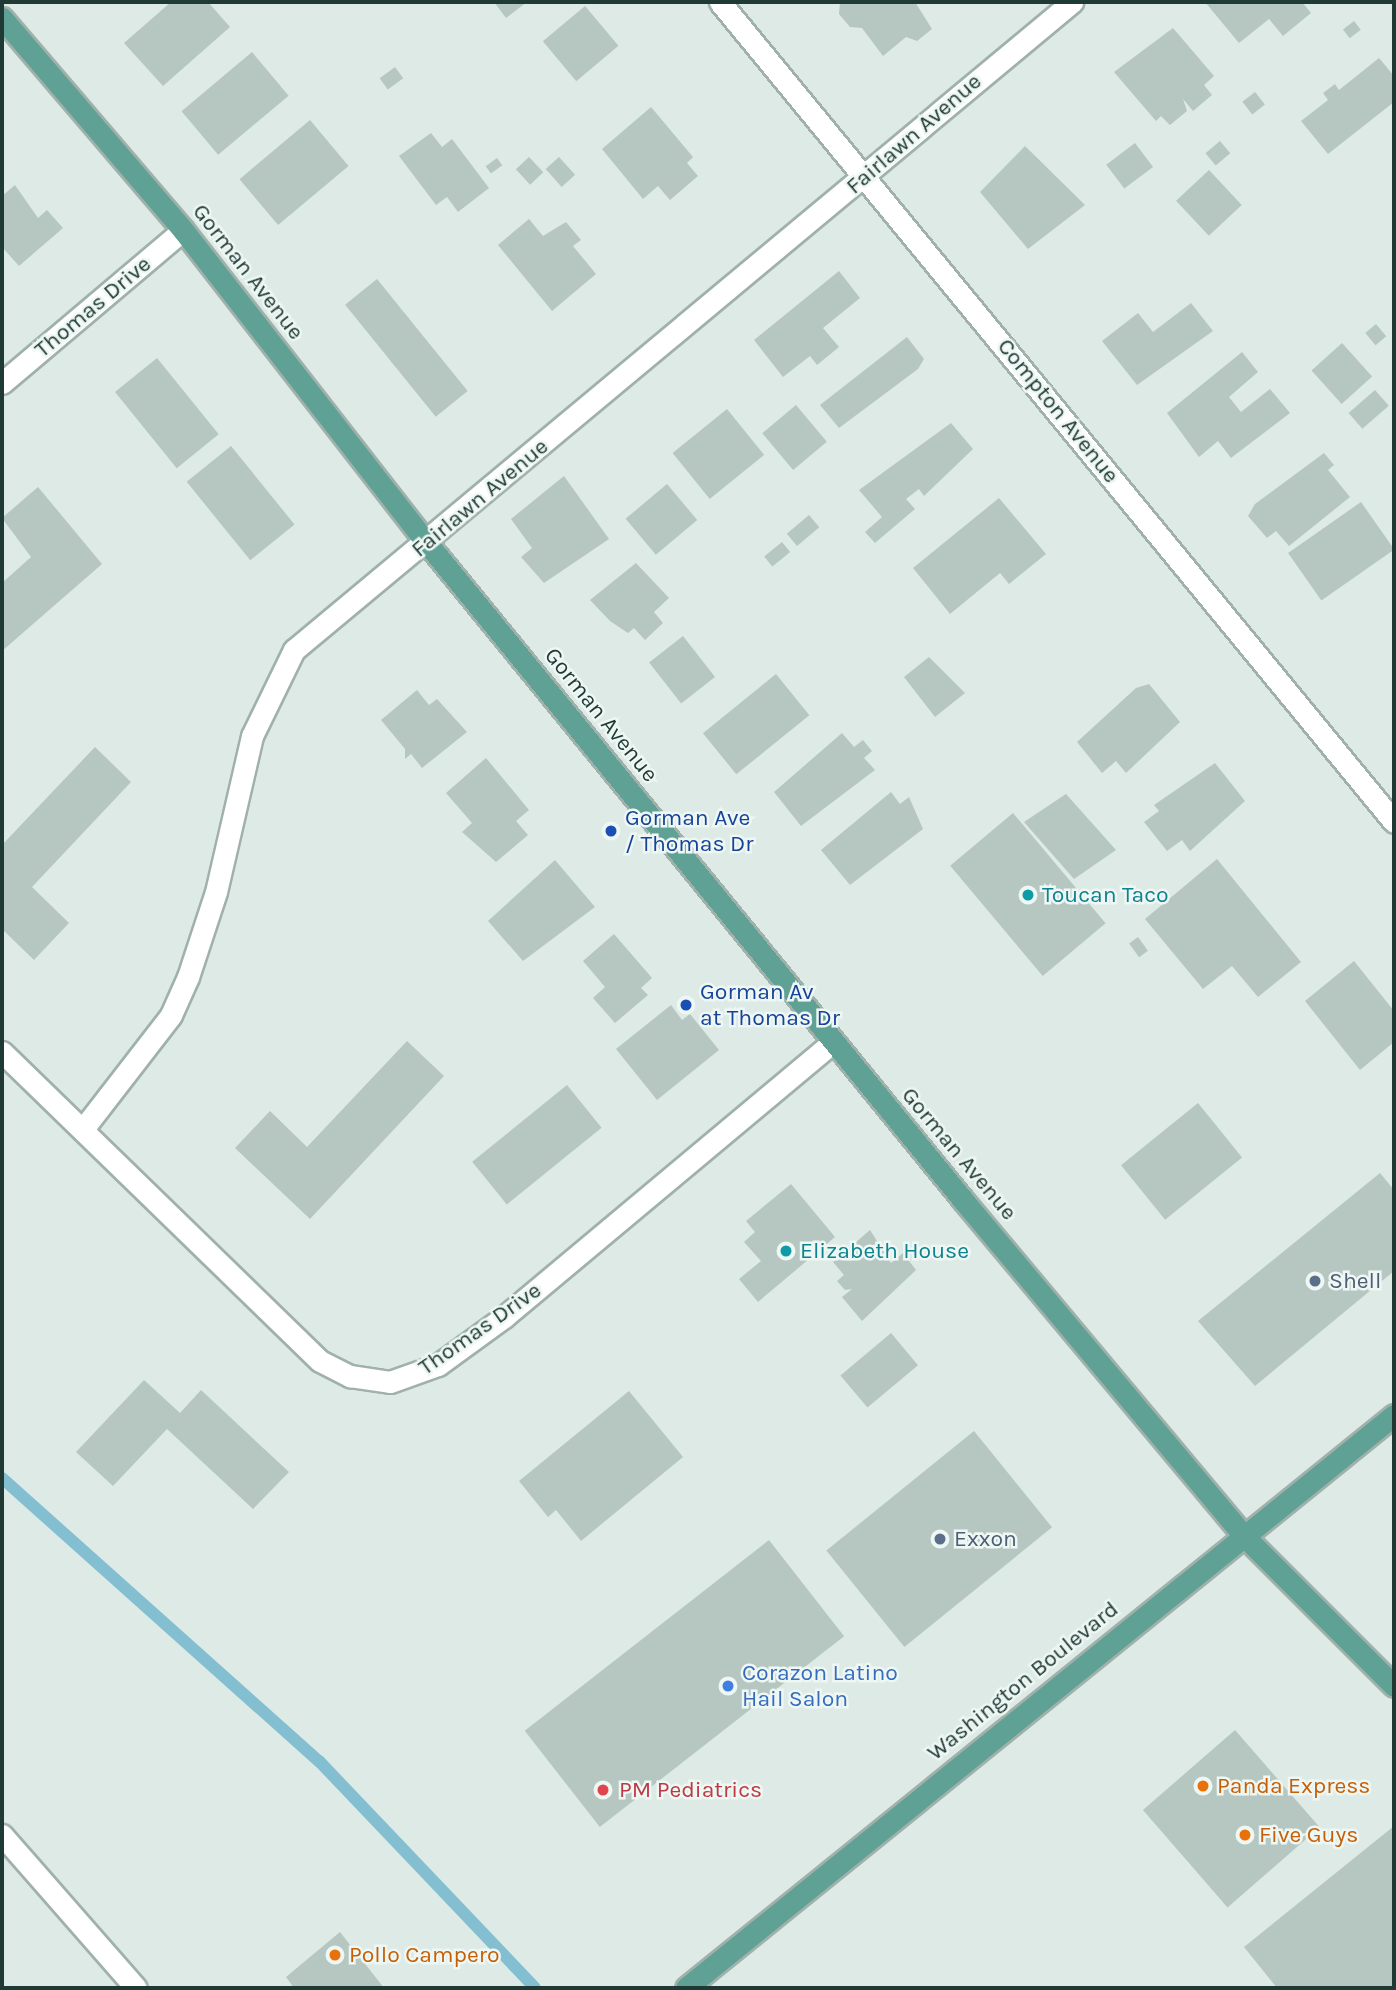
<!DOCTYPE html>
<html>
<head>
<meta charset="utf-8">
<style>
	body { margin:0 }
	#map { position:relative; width:1396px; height:1990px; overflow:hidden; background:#ddeae5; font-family:Karla,sans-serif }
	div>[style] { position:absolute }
	.stream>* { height:12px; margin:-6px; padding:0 6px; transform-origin:6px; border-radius:6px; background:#83bfd1 }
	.building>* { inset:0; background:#b6c7c1; transform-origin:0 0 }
	.roads { filter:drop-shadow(2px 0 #a0b1ac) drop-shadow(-2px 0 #a0b1ac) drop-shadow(0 2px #a0b1ac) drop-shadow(0 -2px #a0b1ac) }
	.minor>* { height:21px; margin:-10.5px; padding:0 10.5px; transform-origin:10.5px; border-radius:10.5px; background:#fff }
	.major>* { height:21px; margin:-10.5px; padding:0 10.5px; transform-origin:10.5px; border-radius:10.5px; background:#60a195 }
	.dots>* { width:19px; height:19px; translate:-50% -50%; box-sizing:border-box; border:4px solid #eef7f3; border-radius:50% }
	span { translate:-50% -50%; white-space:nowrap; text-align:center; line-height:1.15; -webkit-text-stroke:5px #eef7f3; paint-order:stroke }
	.street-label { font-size:23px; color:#1f3934 }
	.transit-label { font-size:23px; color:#164399 }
	.left { translate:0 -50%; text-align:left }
	.culture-label { font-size:23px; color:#0d838f }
	.service-label { font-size:23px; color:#4e5e75 }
	.shop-label { font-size:23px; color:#366cbe }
	.food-label { font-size:23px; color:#c56008 }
	.health-label { font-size:23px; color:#be3a42 }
	.frame { position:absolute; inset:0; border:4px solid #1f3934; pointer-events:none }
</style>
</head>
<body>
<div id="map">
	<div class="stream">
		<div style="left:2px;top:1478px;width:425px;rotate:41.8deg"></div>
		<div style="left:319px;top:1761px;width:313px;rotate:46.4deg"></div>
	</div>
	<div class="building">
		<div style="clip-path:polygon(171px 2px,208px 2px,230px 27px,163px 86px,124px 43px)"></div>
		<div style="clip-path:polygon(494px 2px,527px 2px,506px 18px)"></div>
		<div style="clip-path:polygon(840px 2px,915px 2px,932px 29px,917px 41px,906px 37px,883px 56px,862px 28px,850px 27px,839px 14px)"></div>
		<div style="clip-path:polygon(1205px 2px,1302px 2px,1311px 13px,1283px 36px,1269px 19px,1239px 43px)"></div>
		<div style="left:585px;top:6px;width:52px;height:55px;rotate:50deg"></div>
		<div style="left:1354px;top:21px;width:11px;height:14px;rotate:52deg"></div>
		<div style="clip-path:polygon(1173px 28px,1214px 76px,1204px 85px,1212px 95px,1193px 111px,1183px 99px,1187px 111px,1170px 125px,1161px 116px,1156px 121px,1114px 72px)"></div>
		<div style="left:252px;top:52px;width:57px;height:92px;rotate:50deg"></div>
		<div style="clip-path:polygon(1379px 58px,1394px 76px,1394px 102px,1328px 154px,1301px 121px,1328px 100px,1323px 93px,1335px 84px,1339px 90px)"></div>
		<div style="left:395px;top:67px;width:14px;height:19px;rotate:54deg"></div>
		<div style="left:1255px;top:92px;width:16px;height:16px;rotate:52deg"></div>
		<div style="clip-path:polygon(651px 107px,693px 157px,687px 163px,698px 176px,670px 200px,658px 186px,643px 199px,602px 149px)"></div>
		<div style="left:310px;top:120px;width:60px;height:92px;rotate:50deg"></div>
		<div style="clip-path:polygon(431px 133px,442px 147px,452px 139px,489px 188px,458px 212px,447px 197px,436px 205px,399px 156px)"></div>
		<div style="left:1220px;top:141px;width:16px;height:19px;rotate:50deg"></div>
		<div style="left:1135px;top:143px;width:30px;height:36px;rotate:53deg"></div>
		<div style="clip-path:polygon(1025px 146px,1085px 205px,1028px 249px,980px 192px)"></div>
		<div style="left:529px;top:157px;width:21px;height:18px;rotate:47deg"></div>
		<div style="left:559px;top:157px;width:24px;height:18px;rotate:48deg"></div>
		<div style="left:497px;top:158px;width:9px;height:14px;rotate:54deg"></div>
		<div style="left:1209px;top:170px;width:48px;height:45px;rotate:47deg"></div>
		<div style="clip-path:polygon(15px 185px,38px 218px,47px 210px,63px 228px,19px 266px,2px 247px,2px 196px)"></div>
		<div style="clip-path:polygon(529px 219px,543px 236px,566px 222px,581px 240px,573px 246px,596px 274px,552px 311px,498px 245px)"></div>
		<div style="clip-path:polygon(839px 271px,860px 298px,823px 328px,839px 347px,817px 365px,810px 356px,783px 377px,754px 340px)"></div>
		<div style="left:377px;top:279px;width:144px;height:41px;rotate:51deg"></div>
		<div style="clip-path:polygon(1191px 303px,1213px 331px,1137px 385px,1102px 341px,1138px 313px,1153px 332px)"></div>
		<div style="left:1376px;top:324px;width:16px;height:14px;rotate:50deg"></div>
		<div style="clip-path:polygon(907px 337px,924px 359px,918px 369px,839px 428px,820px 405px)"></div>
		<div style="left:1342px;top:343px;width:45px;height:41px;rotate:48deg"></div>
		<div style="clip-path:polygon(1242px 352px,1258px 372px,1229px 397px,1241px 412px,1270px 389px,1290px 413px,1231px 458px,1218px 441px,1199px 457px,1167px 413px)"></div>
		<div style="left:157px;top:358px;width:98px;height:54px;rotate:51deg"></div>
		<div style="left:1375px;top:390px;width:21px;height:35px;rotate:49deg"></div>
		<div style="left:796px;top:405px;width:48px;height:44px;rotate:50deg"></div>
		<div style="left:727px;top:409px;width:59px;height:70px;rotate:51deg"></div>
		<div style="clip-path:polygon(951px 423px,973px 449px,924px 496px,919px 489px,906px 499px,915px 509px,875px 543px,865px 532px,882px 517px,859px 490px)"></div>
		<div style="left:231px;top:446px;width:101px;height:57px;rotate:51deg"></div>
		<div style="clip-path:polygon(1324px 453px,1334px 465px,1328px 470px,1350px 497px,1289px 546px,1276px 531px,1267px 538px,1248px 516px,1255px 504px)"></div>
		<div style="clip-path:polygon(564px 476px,609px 539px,544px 583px,521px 557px,532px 548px,511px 519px)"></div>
		<div style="left:667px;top:484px;width:47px;height:54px;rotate:50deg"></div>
		<div style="clip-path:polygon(38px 487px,102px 564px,2px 651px,2px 583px,31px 557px,2px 518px)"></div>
		<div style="clip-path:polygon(999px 498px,1046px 554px,1009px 584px,1000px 573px,950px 614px,913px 568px)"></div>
		<div style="left:1361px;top:502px;width:58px;height:89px;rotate:55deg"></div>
		<div style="left:809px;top:515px;width:16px;height:29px;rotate:50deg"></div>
		<div style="left:782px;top:542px;width:13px;height:23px;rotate:51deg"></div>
		<div style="clip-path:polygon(636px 563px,669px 598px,654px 612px,663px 623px,645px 640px,634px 628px,628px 633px,610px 621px,590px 600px)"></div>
		<div style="left:683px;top:636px;width:52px;height:43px;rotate:52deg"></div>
		<div style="clip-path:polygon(929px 657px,965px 693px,935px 717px,904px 677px)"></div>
		<div style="left:776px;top:674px;width:53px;height:94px;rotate:51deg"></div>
		<div style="clip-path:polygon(1149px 684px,1180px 722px,1126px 773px,1116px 761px,1102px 773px,1077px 742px,1136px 688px)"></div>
		<div style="clip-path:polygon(417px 690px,429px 705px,437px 699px,467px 732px,422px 768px,411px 754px,405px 759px,405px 749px,381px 720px)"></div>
		<div style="clip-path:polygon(842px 733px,854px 747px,863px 740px,872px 751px,864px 758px,875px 770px,801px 826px,774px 792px)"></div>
		<div style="clip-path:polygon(95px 747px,131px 782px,32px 887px,69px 923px,34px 960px,2px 929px,2px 845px)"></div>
		<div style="clip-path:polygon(486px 758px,529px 810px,516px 821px,528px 835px,496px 862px,462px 832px,472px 823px,446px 793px)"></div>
		<div style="clip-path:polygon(1215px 763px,1245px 801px,1190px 851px,1182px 840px,1167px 851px,1144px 822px,1159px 811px,1154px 805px)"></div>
		<div style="clip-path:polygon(891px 792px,900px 804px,909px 797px,923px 829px,850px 885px,821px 850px)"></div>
		<div style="clip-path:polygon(1066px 794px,1116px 850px,1074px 879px,1024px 822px)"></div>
		<div style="left:1013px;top:813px;width:144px;height:82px;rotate:50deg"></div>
		<div style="clip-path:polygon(1217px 859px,1301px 962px,1258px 997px,1232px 966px,1203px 989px,1145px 919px)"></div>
		<div style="clip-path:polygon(555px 860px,595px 907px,523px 961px,488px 921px)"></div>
		<div style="clip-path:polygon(614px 934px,652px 978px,641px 988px,648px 995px,615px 1023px,593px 998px,605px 987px,583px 961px)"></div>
		<div style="left:1138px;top:937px;width:17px;height:11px;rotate:54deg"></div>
		<div style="clip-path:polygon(1354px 961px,1394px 1011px,1394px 1042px,1360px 1070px,1305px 1001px)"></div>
		<div style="clip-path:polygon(671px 1005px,682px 1020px,690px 1014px,719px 1050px,657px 1100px,616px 1049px)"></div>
		<div style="clip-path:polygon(407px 1041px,444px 1076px,310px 1219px,235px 1148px,270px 1111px,307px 1147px)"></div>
		<div style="left:567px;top:1085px;width:55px;height:122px;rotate:51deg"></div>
		<div style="left:1198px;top:1103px;width:70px;height:99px;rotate:51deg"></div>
		<div style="clip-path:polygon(1380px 1173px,1394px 1190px,1394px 1271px,1255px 1386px,1198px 1321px)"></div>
		<div style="clip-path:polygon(791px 1184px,835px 1237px,758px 1302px,739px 1279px,761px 1261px,744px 1242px,755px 1232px,746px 1221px)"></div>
		<div style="clip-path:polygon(870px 1230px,891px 1263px,903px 1253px,916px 1270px,862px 1321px,842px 1297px,852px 1289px,845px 1290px,837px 1281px,844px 1275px,833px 1262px)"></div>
		<div style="left:891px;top:1333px;width:42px;height:66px;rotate:50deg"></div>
		<div style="clip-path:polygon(144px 1380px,180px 1413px,201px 1390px,289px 1472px,253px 1509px,167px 1429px,113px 1486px,76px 1452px)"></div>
		<div style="clip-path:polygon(629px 1391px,683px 1457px,581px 1541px,556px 1510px,548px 1517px,519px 1481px)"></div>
		<div style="left:974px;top:1431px;width:124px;height:190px;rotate:51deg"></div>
		<div style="left:769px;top:1540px;width:122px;height:310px;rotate:52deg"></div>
		<div style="left:1235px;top:1730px;width:129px;height:122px;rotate:49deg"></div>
		<div style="clip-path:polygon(1394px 1826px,1394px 1988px,1277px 1988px,1244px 1947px)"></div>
		<div style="clip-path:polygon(340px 1932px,384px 1988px,294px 1988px,286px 1977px)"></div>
	</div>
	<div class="roads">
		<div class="minor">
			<div style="left:720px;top:2px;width:1061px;rotate:50.58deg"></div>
			<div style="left:2px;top:383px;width:237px;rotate:-40.2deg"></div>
			<div style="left:2px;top:1052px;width:443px;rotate:44.2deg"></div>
			<div style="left:320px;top:1361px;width:34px;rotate:27deg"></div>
			<div style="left:350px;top:1376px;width:40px;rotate:8.5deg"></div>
			<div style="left:390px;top:1382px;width:51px;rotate:-19.5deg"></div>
			<div style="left:438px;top:1365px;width:82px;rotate:-36deg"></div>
			<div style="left:504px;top:1317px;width:429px;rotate:-39.9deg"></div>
			<div style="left:83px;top:1129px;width:144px;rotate:-52.3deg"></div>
			<div style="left:171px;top:1015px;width:42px;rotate:-65.9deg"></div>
			<div style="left:188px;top:977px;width:89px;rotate:-71.8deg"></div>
			<div style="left:216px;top:892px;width:160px;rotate:-77deg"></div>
			<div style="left:252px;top:736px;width:96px;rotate:-64deg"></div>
			<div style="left:294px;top:650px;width:1013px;rotate:-39.79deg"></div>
			<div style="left:2px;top:1835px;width:203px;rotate:48.8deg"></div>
		</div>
		<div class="major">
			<div style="left:2px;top:18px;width:279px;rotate:49.5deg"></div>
			<div style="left:183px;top:230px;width:397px;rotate:52.1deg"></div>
			<div style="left:427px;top:543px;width:848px;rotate:50.79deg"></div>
			<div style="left:963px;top:1200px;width:438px;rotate:50.1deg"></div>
			<div style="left:1244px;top:1536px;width:212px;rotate:45deg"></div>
			<div style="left:686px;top:1988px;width:911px;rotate:-38.98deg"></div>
		</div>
	</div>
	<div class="dots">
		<div style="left:611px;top:831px;background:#1a4fb4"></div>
		<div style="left:1028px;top:895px;background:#0f9aa8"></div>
		<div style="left:686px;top:1005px;background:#1a4fb4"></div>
		<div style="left:786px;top:1251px;background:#0f9aa8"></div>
		<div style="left:1315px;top:1281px;background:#5c6f8a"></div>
		<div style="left:940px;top:1539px;background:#5c6f8a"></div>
		<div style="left:728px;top:1686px;background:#3f7fe0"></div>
		<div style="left:1203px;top:1786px;background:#e8710a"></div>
		<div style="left:603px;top:1790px;background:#e0444e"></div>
		<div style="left:1245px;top:1835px;background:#e8710a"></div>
		<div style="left:335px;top:1955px;background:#e8710a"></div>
	</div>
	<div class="street-label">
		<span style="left:914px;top:134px;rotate:-41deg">Fairlawn Avenue</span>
		<span style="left:248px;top:272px;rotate:52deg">Gorman Avenue</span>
		<span style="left:93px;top:307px;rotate:-40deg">Thomas Drive</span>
		<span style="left:1058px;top:411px;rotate:51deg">Compton Avenue</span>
		<span style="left:480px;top:498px;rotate:-40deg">Fairlawn Avenue</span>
		<span style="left:601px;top:715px;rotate:51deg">Gorman Avenue</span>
		<span style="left:959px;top:1154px;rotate:50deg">Gorman Avenue</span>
		<span style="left:480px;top:1329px;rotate:-35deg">Thomas Drive</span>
		<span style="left:1023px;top:1681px;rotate:-39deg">Washington Boulevard</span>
	</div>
	<div class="transit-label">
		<span class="left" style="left:625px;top:831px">Gorman Ave<br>/ Thomas Dr</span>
		<span class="left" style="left:700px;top:1005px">Gorman Av<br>at Thomas Dr</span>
	</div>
	<div class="culture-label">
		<span class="left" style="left:1042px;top:895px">Toucan Taco</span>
		<span class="left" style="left:800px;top:1251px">Elizabeth House</span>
	</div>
	<div class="service-label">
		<span class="left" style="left:1329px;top:1281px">Shell</span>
		<span class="left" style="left:954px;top:1539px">Exxon</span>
	</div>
	<div class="shop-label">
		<span class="left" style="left:742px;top:1686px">Corazon Latino<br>Hail Salon</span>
	</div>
	<div class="food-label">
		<span class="left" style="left:1217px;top:1786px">Panda Express</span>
		<span class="left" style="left:1259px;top:1835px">Five Guys</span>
		<span class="left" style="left:349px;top:1955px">Pollo Campero</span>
	</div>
	<div class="health-label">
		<span class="left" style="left:619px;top:1790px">PM Pediatrics</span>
	</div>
	<div class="frame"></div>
</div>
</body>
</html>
